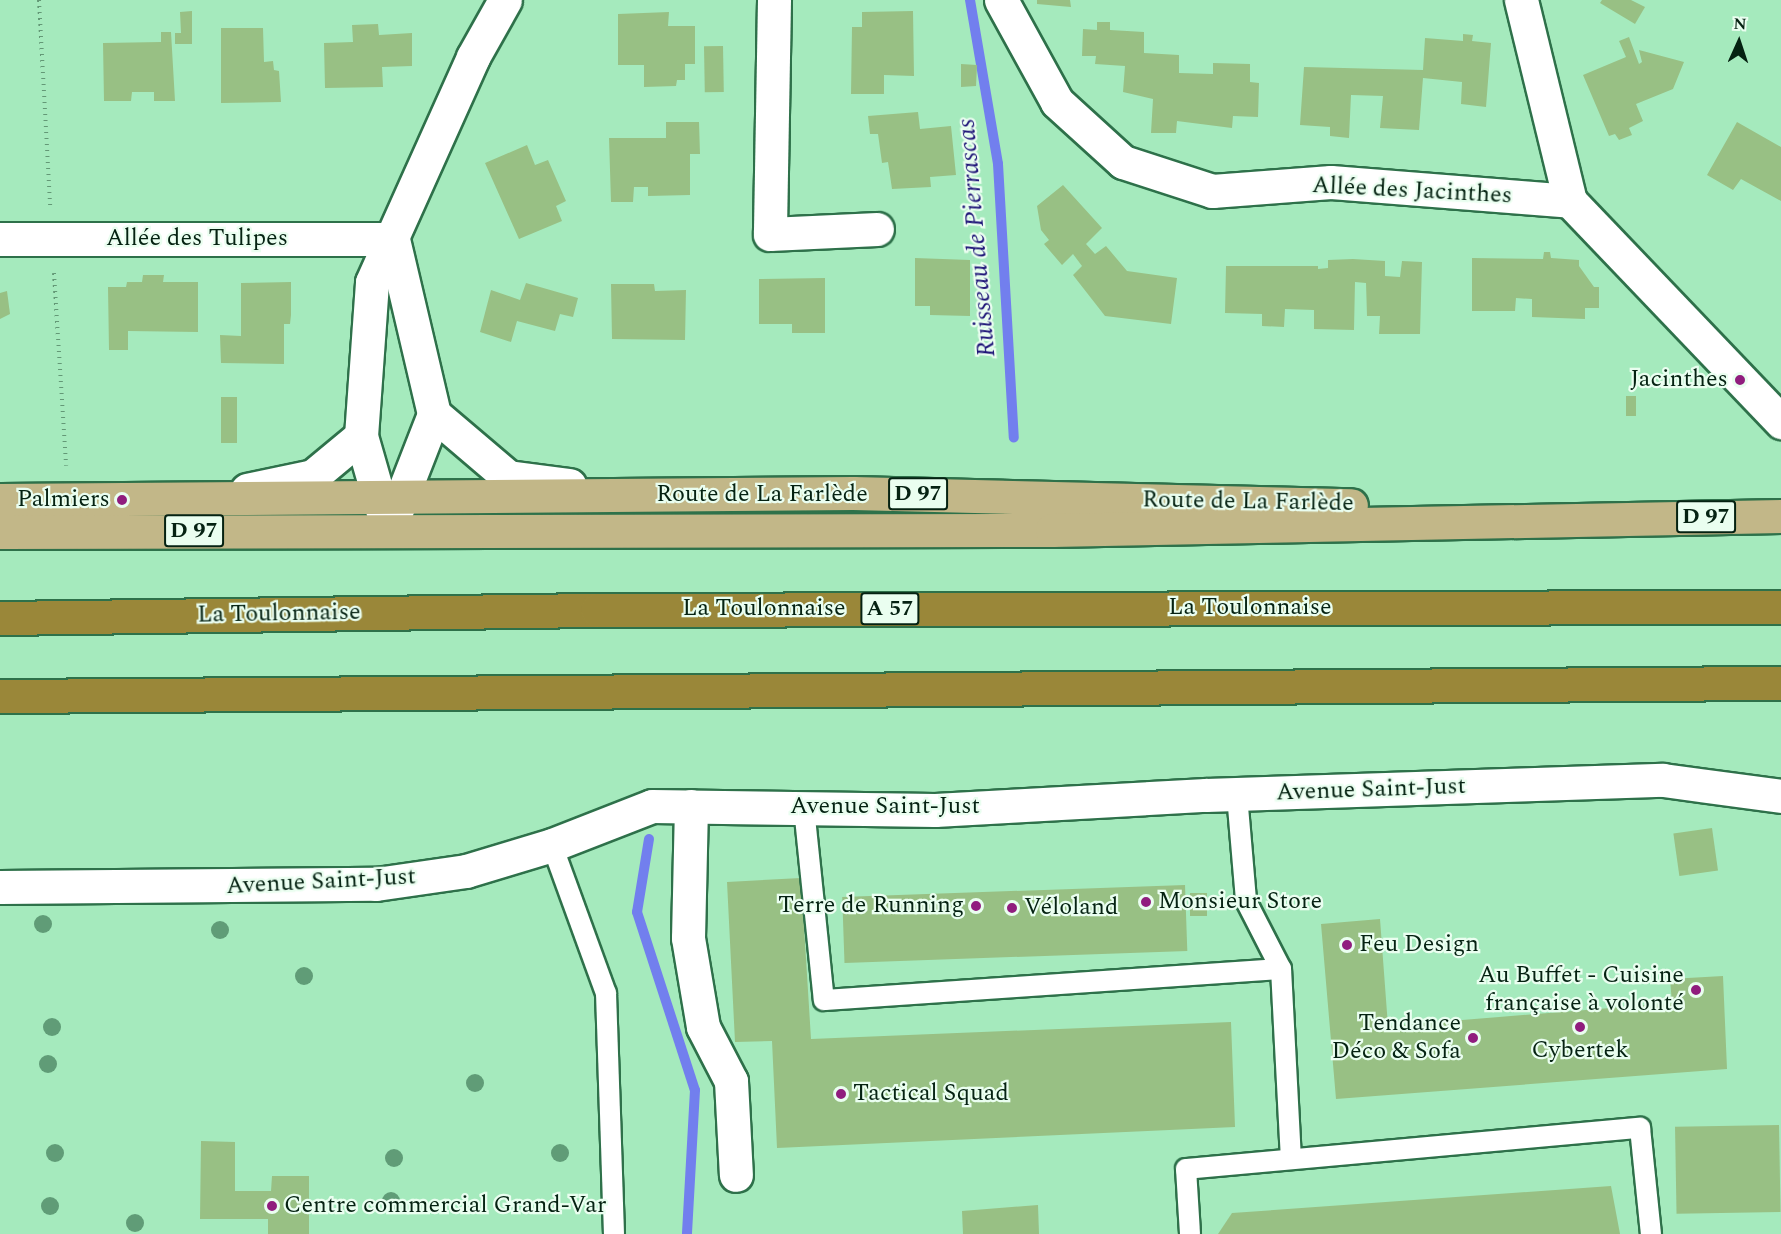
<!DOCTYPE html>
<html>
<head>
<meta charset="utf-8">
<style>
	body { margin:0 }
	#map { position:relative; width:1781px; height:1234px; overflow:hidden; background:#a5eabd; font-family:Spectral,serif }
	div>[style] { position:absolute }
	.stream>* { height:10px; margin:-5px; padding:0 5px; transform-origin:5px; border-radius:5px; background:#727fee }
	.building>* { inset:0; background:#98c084; transform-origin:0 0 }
	.path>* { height:4px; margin-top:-2px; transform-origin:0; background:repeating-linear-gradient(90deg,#639876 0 1.5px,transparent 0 6px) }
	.roads { filter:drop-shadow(2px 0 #2e714a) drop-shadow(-2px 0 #2e714a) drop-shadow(0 2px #2e714a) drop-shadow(0 -2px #2e714a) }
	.service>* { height:20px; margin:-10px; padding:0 10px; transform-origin:10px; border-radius:10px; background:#fff }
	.minor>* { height:33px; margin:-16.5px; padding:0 16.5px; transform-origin:16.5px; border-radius:16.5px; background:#fff }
	.primary>* { height:33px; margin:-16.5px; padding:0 16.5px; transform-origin:16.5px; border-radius:16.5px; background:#c2b788 }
	.motorway>* { height:33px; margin:-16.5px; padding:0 16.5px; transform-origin:16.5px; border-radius:16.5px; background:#9a8739 }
	.trees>* { width:18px; height:18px; margin:-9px; border-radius:50%; background:#609c77 }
	.dots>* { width:16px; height:16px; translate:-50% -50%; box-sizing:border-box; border:3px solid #eafef0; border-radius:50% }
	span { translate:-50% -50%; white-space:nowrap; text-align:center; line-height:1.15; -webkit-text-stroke:4.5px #eafef0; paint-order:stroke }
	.shield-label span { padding:2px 4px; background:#eafef0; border:2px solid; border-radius:4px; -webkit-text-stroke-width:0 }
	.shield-label { font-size:22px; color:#052212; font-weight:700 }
	.street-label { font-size:24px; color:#052212 }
	.poi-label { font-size:24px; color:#052212 }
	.right { translate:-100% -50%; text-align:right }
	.left { translate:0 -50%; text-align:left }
	.water-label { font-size:26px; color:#1f1578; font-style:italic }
	.north { position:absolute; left:1709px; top:12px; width:60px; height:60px; -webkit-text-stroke:4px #eafef0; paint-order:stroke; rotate:3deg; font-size:16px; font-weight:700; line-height:24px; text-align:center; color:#052212 }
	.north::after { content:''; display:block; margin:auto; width:21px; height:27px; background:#052212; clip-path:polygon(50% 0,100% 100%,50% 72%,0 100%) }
</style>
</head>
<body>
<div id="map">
	<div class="stream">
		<div style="left:970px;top:0;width:166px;rotate:80.3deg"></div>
		<div style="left:998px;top:164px;width:274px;rotate:86.7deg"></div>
		<div style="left:649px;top:839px;width:74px;rotate:99.3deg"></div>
		<div style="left:637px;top:912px;width:187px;rotate:72deg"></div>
		<div style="left:695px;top:1090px;width:144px;rotate:93.2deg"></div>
	</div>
	<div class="building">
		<div style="clip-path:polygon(1037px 0,1070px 0,1071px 7px,1037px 4px)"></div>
		<div style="clip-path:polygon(1602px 0,1631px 0,1645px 7px,1635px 24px,1600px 3px)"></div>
		<div style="clip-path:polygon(192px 11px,192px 44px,175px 44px,175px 33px,181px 33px,180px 12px)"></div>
		<div style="clip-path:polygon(913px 11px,914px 76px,884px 75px,884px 94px,851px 94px,852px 27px,862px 27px,862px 12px)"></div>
		<div style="clip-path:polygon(669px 12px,668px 26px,695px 26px,695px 64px,685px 64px,685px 80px,677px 80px,676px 86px,644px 87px,644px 65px,618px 65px,618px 14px)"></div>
		<div style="clip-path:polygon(1097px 22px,1110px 22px,1110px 30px,1144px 32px,1144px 53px,1179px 55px,1179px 73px,1213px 74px,1213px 63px,1250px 64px,1250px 82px,1259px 83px,1258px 117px,1233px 116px,1232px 128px,1177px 121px,1176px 133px,1151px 133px,1153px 99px,1123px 92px,1125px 66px,1095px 64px,1096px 56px,1082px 56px,1083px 29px,1097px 30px)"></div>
		<div style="clip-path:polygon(378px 24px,379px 35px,412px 33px,412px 66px,382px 67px,383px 87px,325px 88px,324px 43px,353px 42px,352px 25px)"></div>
		<div style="clip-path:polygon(221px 28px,263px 28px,264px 62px,273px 61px,274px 70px,279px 71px,281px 102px,221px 103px)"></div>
		<div style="clip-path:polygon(161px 32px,171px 32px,175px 101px,154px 101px,154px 92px,132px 92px,131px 101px,104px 101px,103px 43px,161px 42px)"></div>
		<div style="clip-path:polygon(1463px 34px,1473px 35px,1472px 41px,1491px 43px,1486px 107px,1461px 104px,1462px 82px,1423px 78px,1419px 130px,1380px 128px,1383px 96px,1351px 95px,1349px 138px,1330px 136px,1330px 127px,1300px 125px,1304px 67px,1423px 70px,1425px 38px,1463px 41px)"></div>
		<div style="clip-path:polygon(1629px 37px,1639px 64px,1642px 62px,1639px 50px,1684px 62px,1673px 89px,1636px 104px,1643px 121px,1629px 128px,1632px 135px,1619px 140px,1615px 134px,1609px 136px,1583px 75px,1626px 57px,1619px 41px)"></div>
		<div style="left:723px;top:46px;width:46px;height:19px;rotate:89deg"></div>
		<div style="clip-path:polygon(961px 64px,977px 65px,976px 86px,961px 87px)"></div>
		<div style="clip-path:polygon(918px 112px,920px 129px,951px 126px,956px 175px,930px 177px,931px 187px,892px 189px,888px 162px,882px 163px,878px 134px,870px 134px,868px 116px)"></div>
		<div style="clip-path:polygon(666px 122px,699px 122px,700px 154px,690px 154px,690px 195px,648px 196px,648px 187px,634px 187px,633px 202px,611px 202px,609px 138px,666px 138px)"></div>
		<div style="clip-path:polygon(1737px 122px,1781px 147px,1781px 201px,1741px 179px,1733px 190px,1707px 175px)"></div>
		<div style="clip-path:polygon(527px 145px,535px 165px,548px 160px,566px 201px,556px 206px,562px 221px,519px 239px,485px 163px)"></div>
		<div style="clip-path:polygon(1063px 185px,1102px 228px,1086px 244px,1095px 254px,1106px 246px,1127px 271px,1177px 278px,1171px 324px,1105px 316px,1073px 275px,1082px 266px,1073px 254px,1062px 265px,1044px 244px,1049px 240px,1041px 230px,1037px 206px)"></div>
		<div style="clip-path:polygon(1544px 252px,1550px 252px,1551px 258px,1579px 260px,1579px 266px,1594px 287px,1599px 287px,1599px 308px,1585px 308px,1585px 319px,1532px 317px,1532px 299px,1516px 298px,1515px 311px,1472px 311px,1472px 258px,1543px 259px)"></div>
		<div style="clip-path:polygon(915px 258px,970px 260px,970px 316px,930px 315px,930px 306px,915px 306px)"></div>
		<div style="clip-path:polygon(1353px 259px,1385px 261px,1385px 276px,1400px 277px,1402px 261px,1422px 262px,1420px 334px,1379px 334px,1380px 316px,1367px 316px,1366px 283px,1355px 282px,1354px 330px,1314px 329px,1314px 310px,1285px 309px,1284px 327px,1262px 326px,1262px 314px,1225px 313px,1226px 266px,1318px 266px,1318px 269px,1328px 268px,1328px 260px)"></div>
		<div style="clip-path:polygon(143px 275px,164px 275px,163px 282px,198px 282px,198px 332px,128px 331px,128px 350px,109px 350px,108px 287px,126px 287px,127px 282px,142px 282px)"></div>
		<div style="clip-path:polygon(825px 278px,825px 333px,792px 333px,792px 324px,759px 324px,759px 279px)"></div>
		<div style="clip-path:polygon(291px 282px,291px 315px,290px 324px,284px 324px,284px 364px,221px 363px,220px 335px,241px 336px,241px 283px)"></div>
		<div style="clip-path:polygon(526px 283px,578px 298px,573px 317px,560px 314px,555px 331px,517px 321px,511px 342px,480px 332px,491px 290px,520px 300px)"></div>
		<div style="clip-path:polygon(611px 284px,654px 284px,655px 291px,686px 290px,685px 340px,612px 339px)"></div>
		<div style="clip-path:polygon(7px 291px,10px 314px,0 319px,0 293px)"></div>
		<div style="left:1626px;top:396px;width:10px;height:20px"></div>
		<div style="left:221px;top:397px;width:16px;height:46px"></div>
		<div style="left:1712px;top:828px;width:43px;height:39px;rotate:82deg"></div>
		<div style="clip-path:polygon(801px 878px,811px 1039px,1231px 1022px,1235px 1127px,777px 1148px,772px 1041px,735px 1042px,727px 882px)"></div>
		<div style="left:1185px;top:885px;width:66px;height:343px;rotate:88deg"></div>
		<div style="left:1207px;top:893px;width:23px;height:17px;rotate:90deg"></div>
		<div style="clip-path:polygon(1380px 919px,1388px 1026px,1672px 1003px,1670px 979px,1723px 976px,1727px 1069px,1336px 1099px,1321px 924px)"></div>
		<div style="left:1779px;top:1125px;width:87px;height:104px;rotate:89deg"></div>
		<div style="clip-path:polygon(201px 1141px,235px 1142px,235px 1191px,271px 1191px,272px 1176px,309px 1176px,309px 1234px,268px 1234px,268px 1219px,200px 1219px)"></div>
		<div style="clip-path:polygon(1611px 1186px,1620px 1234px,1218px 1234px,1232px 1213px)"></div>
		<div style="clip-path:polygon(1038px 1205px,1039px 1234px,963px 1234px,962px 1211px)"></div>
	</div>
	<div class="path">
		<div style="left:39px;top:0;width:206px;rotate:86.9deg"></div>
		<div style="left:54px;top:273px;width:193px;rotate:86.4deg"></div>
	</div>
	<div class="roads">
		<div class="service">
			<div style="left:1237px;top:795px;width:106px;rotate:85.1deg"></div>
			<div style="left:1246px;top:901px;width:76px;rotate:62.8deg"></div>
			<div style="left:1281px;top:969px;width:190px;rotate:87deg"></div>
			<div style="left:804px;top:808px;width:193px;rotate:84.1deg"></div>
			<div style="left:824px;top:1000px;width:458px;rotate:-3.9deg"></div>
			<div style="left:552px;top:845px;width:158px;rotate:70deg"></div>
			<div style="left:606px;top:993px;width:241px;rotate:88.1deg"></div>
			<div style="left:1190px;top:1234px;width:65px;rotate:-93.5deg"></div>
			<div style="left:1186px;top:1169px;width:456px;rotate:-5.2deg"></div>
			<div style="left:1640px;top:1128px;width:107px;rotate:84.1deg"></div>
		</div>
		<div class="minor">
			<div style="left:774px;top:0;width:234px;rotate:91deg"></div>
			<div style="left:770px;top:234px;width:107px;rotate:-2.7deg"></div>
			<div style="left:1001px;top:0;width:116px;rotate:61.2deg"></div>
			<div style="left:1057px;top:102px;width:89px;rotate:42.3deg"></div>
			<div style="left:1123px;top:162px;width:94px;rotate:18deg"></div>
			<div style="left:1212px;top:191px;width:119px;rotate:-4.3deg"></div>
			<div style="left:1331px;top:182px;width:240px;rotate:4.5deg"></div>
			<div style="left:1570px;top:201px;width:306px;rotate:46.3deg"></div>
			<div style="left:1521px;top:0;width:207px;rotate:76.3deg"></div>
			<div style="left:0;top:239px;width:393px"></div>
			<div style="left:434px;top:414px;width:97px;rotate:40.4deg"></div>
			<div style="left:508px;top:477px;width:62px;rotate:7.5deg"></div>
			<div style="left:361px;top:436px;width:91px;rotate:74deg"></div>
			<div style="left:247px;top:490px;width:67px;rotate:-12deg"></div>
			<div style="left:313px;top:476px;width:62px;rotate:-39.8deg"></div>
			<div style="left:361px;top:436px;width:154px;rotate:-85.9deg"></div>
			<div style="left:372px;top:282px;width:247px;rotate:-65.8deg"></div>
			<div style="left:473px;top:57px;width:65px;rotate:-60.7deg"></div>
			<div style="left:392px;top:522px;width:116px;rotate:-68.7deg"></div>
			<div style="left:434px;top:414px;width:180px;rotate:-103.2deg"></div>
			<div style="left:691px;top:806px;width:132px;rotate:91.3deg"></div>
			<div style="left:688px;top:938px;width:90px;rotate:80.4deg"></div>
			<div style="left:703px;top:1027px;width:61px;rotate:62.6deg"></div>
			<div style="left:731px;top:1081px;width:94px;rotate:87deg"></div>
			<div style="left:0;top:887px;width:376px;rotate:-0.5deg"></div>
			<div style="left:376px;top:884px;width:91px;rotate:-8.2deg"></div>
			<div style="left:466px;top:871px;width:90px;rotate:-16.8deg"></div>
			<div style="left:552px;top:845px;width:107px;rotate:-21.3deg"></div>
			<div style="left:652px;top:806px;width:283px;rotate:0.8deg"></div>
			<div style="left:935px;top:810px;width:271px;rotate:-3.2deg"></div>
			<div style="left:1206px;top:795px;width:457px;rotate:-1.9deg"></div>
			<div style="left:1663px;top:780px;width:119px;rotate:7.7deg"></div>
		</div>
		<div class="primary">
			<div style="left:0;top:500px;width:853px;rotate:-0.47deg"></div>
			<div style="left:853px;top:493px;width:498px;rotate:1.4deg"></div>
			<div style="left:0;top:532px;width:1052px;rotate:-0.11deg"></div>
			<div style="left:1052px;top:530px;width:729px;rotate:-1.1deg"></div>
		</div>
		<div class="motorway">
			<div style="left:0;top:618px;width:597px;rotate:-0.77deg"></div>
			<div style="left:597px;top:610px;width:1184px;rotate:-0.15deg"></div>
			<div style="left:0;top:696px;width:1781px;rotate:-0.42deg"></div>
		</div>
	</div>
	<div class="trees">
		<div style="left:43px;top:924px"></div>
		<div style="left:220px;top:930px"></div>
		<div style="left:304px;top:976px"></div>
		<div style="left:52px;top:1027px"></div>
		<div style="left:48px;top:1064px"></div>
		<div style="left:475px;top:1083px"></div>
		<div style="left:55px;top:1153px"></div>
		<div style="left:560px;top:1153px"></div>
		<div style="left:394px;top:1158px"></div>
		<div style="left:391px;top:1201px"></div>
		<div style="left:50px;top:1206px"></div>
		<div style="left:135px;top:1223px"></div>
	</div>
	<div class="dots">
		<div style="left:1740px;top:380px;background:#901d7e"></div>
		<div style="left:122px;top:500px;background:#901d7e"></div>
		<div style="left:1146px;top:902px;background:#901d7e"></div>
		<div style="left:976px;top:906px;background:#901d7e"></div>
		<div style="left:1012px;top:908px;background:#901d7e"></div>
		<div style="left:1347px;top:945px;background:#901d7e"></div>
		<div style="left:1696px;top:990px;background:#901d7e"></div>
		<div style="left:1580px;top:1027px;background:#901d7e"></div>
		<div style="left:1473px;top:1038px;background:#901d7e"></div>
		<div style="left:841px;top:1094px;background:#901d7e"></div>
		<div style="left:272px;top:1206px;background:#901d7e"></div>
	</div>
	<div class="shield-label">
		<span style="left:918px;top:494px">D 97</span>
		<span style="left:1706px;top:517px">D 97</span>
		<span style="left:194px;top:531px">D 97</span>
		<span style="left:890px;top:609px">A 57</span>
	</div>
	<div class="street-label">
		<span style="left:1412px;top:191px;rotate:3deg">Allée des Jacinthes</span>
		<span style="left:197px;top:239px">Allée des Tulipes</span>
		<span style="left:762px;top:495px">Route de La Farlède</span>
		<span style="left:1248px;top:502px;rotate:1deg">Route de La Farlède</span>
		<span style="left:1250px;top:608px">La Toulonnaise</span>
		<span style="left:764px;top:609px">La Toulonnaise</span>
		<span style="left:279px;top:614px;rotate:-1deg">La Toulonnaise</span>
		<span style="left:1371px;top:790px;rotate:-2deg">Avenue Saint-Just</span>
		<span style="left:885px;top:807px">Avenue Saint-Just</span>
		<span style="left:321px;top:882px;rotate:-3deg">Avenue Saint-Just</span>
	</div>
	<div class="poi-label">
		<span class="right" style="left:1728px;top:380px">Jacinthes</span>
		<span class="right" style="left:110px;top:500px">Palmiers</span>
		<span class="left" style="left:1158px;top:902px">Monsieur Store</span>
		<span class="right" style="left:964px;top:906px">Terre de Running</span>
		<span class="left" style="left:1024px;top:908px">Véloland</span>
		<span class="left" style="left:1359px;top:945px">Feu Design</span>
		<span class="right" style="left:1684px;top:990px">Au Buffet - Cuisine<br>française à volonté</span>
		<span class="right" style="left:1461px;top:1038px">Tendance<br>Déco &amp; Sofa</span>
		<span style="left:1580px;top:1051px">Cybertek</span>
		<span class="left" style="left:853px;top:1094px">Tactical Squad</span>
		<span class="left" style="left:284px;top:1206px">Centre commercial Grand-Var</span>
	</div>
	<div class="water-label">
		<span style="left:977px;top:238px;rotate:-95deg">Ruisseau de Pierrascas</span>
	</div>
	<div class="north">N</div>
</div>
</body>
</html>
